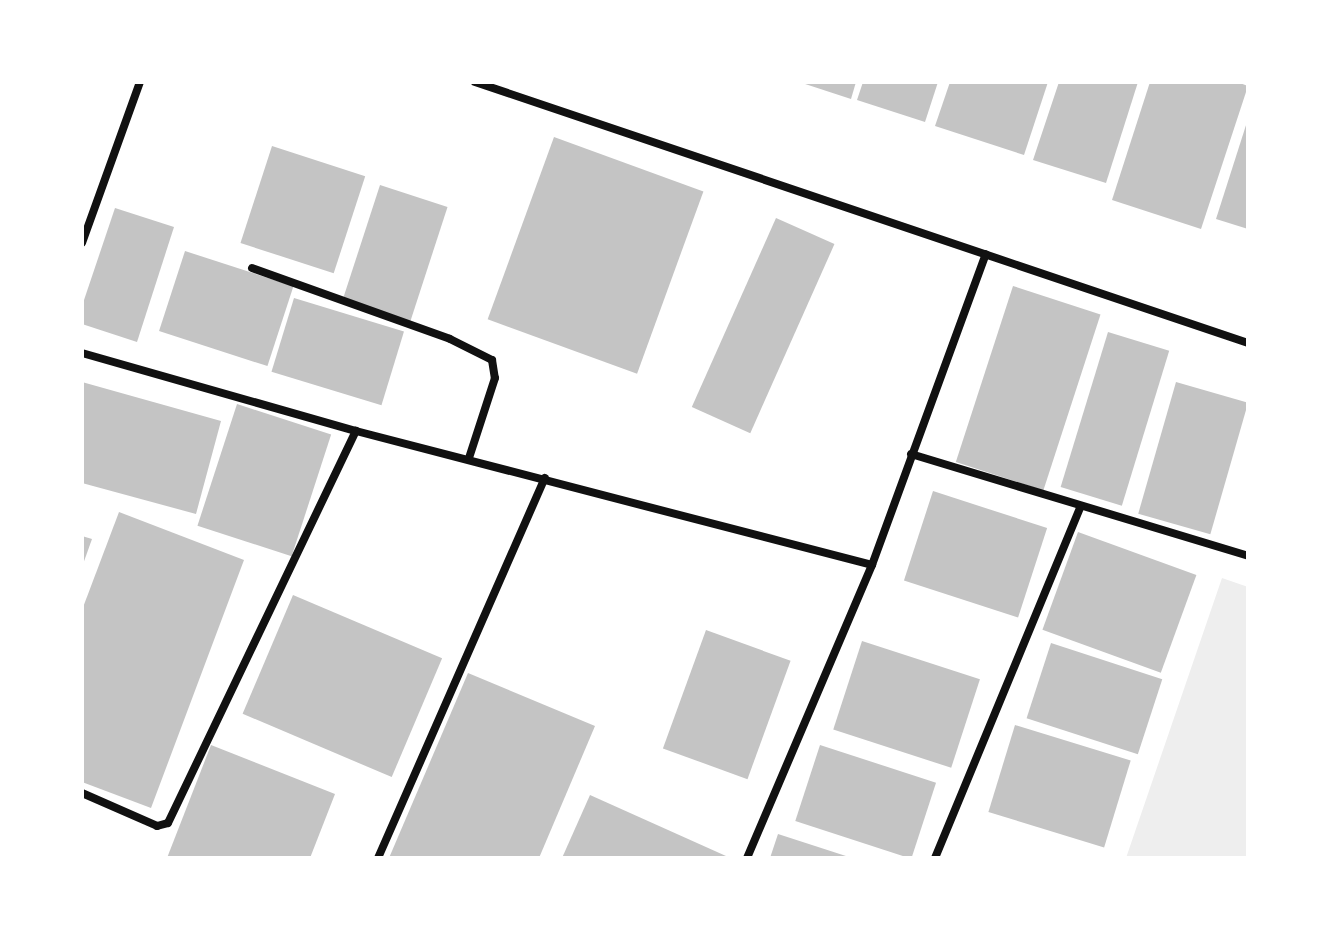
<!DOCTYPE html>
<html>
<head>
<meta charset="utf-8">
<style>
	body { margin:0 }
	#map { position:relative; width:1330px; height:940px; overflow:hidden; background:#fff; font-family:Overpass,sans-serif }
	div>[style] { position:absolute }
	.green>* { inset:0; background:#eee }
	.building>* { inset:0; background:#c4c4c4; transform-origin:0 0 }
	.minor>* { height:8px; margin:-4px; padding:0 4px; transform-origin:4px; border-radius:4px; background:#111 }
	span { translate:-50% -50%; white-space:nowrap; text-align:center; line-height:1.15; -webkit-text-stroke:8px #fff; paint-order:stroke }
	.frame { position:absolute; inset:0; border:84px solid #fff; pointer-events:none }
</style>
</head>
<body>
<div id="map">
	<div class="green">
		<div style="clip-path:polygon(1222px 578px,1248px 587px,1248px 858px,1126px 858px)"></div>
	</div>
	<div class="building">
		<div style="clip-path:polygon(799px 82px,856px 82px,851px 99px)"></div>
		<div style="clip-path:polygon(863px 82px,938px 82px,925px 122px,857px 100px)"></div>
		<div style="clip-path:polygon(950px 82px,1048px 82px,1024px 155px,935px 126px)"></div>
		<div style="clip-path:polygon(1059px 82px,1138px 82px,1106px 183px,1033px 160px)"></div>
		<div style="clip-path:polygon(1150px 82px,1237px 82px,1248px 86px,1201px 229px,1112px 200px)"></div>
		<div style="clip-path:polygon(1247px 122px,1248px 122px,1248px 229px,1216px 219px)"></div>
		<div style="left:554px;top:137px;width:159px;height:194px;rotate:20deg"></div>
		<div style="left:272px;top:146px;width:98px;height:102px;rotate:18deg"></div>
		<div style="left:380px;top:185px;width:71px;height:121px;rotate:18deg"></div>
		<div style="clip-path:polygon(115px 208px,174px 227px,137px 342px,82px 324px,82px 306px)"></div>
		<div style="left:776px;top:218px;width:64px;height:207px;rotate:24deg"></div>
		<div style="left:185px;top:251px;width:114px;height:84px;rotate:18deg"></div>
		<div style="left:1013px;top:286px;width:92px;height:185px;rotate:18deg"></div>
		<div style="left:294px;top:298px;width:115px;height:77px;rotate:17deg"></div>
		<div style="left:1108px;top:332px;width:64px;height:162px;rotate:17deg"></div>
		<div style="clip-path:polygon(82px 382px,221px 421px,196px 514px,82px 483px)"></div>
		<div style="left:1176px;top:382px;width:75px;height:137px;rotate:16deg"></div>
		<div style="left:237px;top:404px;width:99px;height:128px;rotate:18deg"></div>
		<div style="left:933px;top:491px;width:120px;height:94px;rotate:18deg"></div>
		<div style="clip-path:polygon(119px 512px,244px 560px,151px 808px,82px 782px,82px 610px)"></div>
		<div style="left:1078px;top:532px;width:126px;height:104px;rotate:20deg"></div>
		<div style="clip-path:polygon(82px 536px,92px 539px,82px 567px)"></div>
		<div style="left:293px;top:595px;width:162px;height:129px;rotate:23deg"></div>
		<div style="left:706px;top:630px;width:90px;height:126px;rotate:20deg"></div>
		<div style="left:862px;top:641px;width:124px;height:93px;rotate:18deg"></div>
		<div style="left:1051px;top:643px;width:117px;height:79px;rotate:18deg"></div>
		<div style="clip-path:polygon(468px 673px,595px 726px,539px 858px,389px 858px)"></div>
		<div style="left:1015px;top:725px;width:121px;height:91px;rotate:17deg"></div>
		<div style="clip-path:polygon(211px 745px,335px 794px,310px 858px,167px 858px)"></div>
		<div style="left:820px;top:745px;width:122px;height:80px;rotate:18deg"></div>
		<div style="clip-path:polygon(590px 795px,726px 856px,725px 858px,562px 858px)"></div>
		<div style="clip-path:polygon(778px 834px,849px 857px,849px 858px,770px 858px)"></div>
	</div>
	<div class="minor">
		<div style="left:475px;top:82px;width:816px;rotate:18.66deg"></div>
		<div style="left:82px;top:243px;width:171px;rotate:-70.2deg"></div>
		<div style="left:252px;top:268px;width:210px;rotate:19.7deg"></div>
		<div style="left:450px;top:339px;width:47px;rotate:26.6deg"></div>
		<div style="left:492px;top:360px;width:18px;rotate:81deg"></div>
		<div style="left:495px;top:378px;width:84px;rotate:108deg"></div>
		<div style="left:82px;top:353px;width:285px;rotate:15.9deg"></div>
		<div style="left:356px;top:431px;width:533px;rotate:14.56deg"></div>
		<div style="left:911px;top:454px;width:352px;rotate:16.8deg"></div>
		<div style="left:82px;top:793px;width:82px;rotate:23.7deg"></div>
		<div style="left:157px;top:826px;width:11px;rotate:-15deg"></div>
		<div style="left:168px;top:823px;width:435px;rotate:-64.4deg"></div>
		<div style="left:378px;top:858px;width:415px;rotate:-66.3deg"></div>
		<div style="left:747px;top:858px;width:319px;rotate:-66.9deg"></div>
		<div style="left:872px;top:565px;width:331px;rotate:-69.9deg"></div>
		<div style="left:935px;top:858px;width:381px;rotate:-67.5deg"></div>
	</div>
	<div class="frame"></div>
</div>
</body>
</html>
